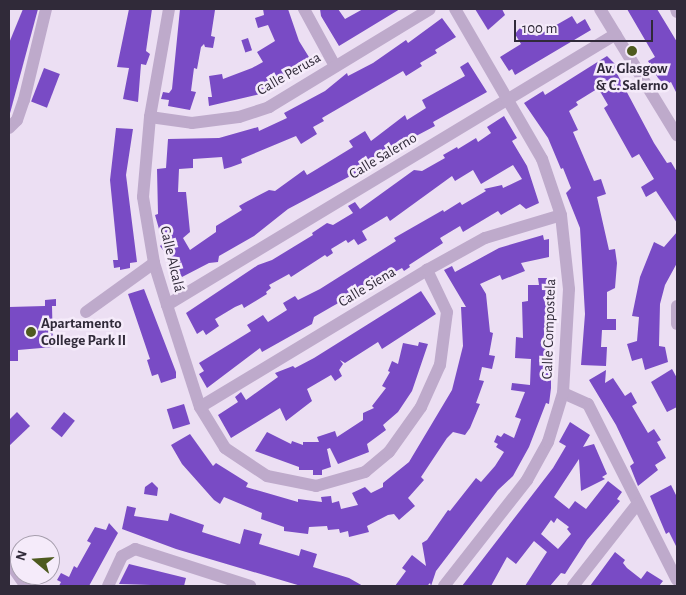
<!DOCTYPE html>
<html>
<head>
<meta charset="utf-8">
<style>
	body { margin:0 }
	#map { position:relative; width:686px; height:595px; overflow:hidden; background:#ecdff3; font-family:"Alegreya Sans",sans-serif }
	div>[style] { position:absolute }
	.building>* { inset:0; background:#794bc5; transform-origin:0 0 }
	.minor>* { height:12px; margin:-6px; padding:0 6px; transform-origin:6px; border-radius:6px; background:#beaacb }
	.dots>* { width:14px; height:14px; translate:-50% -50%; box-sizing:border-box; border:2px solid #f5ebfa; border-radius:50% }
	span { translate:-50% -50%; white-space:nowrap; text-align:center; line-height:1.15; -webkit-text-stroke:5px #f5ebfa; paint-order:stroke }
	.poi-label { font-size:15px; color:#302a39; font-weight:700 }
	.left { translate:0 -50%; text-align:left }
	.street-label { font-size:15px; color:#302a39 }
	.frame { position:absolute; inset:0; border:10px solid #302a39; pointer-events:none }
	.north { position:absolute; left:10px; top:535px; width:50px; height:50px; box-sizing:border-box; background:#f5ebfa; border:1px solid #a69ead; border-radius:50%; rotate:288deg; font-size:14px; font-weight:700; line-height:20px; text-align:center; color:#302a39 }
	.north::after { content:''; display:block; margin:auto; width:18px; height:22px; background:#4e5a1f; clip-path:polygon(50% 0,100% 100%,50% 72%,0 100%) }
	.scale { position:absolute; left:514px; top:20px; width:139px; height:22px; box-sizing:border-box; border:2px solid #302a39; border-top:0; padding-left:6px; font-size:15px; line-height:18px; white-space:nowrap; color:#302a39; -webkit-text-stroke:4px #f5ebfa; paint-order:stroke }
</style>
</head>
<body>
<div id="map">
	<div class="building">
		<div style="clip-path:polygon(23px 9px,38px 9px,9px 117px,9px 43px)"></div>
		<div style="clip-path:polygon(129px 9px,152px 9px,146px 51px,150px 54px,146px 65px,141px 64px,138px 102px,123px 99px,129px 68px,117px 67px)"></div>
		<div style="clip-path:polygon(180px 9px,215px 10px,211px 36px,215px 37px,213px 48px,205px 47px,204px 44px,201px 47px,197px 69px,194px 68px,191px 91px,196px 92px,190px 110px,168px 106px,169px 100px,161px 99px,163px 92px,169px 93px,172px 89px)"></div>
		<div style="clip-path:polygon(263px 9px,288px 9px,299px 41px,312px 62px,259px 91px,260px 94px,209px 106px,208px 97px,212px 97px,209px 76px,222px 74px,223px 79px,252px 68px,263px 62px,257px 52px,275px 41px,268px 25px,258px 28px,255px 18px,264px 15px)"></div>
		<div style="clip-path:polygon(320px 9px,338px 9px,345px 19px,363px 9px,400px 9px,339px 46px,321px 16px)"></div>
		<div style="clip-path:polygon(475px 9px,502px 9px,505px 15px,488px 30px)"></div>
		<div style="clip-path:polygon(627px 9px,657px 9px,668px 27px,677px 42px,677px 94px,671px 82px,665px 85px,658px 78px,648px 61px,655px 57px)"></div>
		<div style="clip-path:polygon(572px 16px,577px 24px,585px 19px,591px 30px,515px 75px,512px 69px,509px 71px,500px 57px,521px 44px,515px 34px,519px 29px,525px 25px,531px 34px,537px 36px)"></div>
		<div style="clip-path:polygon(442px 18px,456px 37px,435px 50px,437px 53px,420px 63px,422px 66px,406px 76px,403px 71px,322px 118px,324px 121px,313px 127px,317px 134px,301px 144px,296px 136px,241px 159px,242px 163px,231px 167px,224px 169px,222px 157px,193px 159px,193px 168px,179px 169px,178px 192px,186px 192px,190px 232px,183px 238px,190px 250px,216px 232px,216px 226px,242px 210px,239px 206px,246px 202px,269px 190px,275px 191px,304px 170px,307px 175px,317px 169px,353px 147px,349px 141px,365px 131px,371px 141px,405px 115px,407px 120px,426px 108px,422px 100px,465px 76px,460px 67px,468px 62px,487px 92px,433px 122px,435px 126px,399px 145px,373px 164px,288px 209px,254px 236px,219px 256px,218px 262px,209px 263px,182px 277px,168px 250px,165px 253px,160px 246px,163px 243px,155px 215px,158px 214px,157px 169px,166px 168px,168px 139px,219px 138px,258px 127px,259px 131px,287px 118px,284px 113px,325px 91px,347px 73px,348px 76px,373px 63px,406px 40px,408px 43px)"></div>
		<div style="left:248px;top:38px;width:13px;height:7px;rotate:72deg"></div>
		<div style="clip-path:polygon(607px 56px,617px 66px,614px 68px,654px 143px,667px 163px,671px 162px,677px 172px,677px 223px,656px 191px,646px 197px,641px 187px,654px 179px,639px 154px,632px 158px,604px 108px,608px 105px,601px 93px,597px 89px,576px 102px,578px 105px,569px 111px,578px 130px,573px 132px,594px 181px,601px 179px,606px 194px,597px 197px,609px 250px,615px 249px,617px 263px,615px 288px,607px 292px,607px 319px,616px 319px,616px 330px,602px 330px,601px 347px,607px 347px,606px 366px,581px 365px,585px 314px,580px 228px,566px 193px,571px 188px,563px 168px,561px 169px,548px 138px,524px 103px,543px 91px,545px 95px)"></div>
		<div style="left:44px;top:68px;width:17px;height:36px;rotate:21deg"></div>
		<div style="clip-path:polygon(504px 116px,517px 138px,512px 141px,527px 166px,539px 203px,526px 209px,520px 204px,501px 215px,498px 211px,463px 232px,460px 226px,440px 238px,443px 243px,409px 265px,410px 267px,404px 271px,402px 268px,333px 306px,314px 317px,312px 324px,262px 352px,260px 348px,207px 388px,199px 374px,204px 371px,199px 363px,251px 331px,247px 325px,263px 315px,268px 322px,287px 310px,283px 303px,295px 296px,298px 300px,320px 289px,396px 241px,394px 238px,443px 210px,444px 212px,460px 202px,462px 205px,486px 191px,484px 189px,502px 185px,503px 188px,522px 179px,513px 165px,481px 184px,473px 170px,455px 181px,452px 176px,390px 221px,387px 216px,362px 231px,367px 240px,358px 245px,354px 239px,348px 243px,346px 240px,331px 249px,333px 253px,327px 257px,325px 255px,291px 277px,289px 274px,269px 285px,271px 288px,266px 292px,267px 294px,244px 308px,242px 304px,235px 307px,215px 319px,219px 326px,206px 335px,203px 330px,197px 334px,186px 313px,258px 265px,272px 260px,313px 235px,312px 233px,327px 223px,333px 225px,353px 213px,348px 206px,355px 202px,360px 209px,414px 170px,422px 171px,445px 158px,443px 155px,457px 147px,458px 149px,476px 138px,478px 142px,491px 133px,487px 127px)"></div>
		<div style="clip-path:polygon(116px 128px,133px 129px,126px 175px,137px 262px,130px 263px,130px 268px,120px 270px,120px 267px,114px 268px,113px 260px,118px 260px,110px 180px)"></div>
		<div style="clip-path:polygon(677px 232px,677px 263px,665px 285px,660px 304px,659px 346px,665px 347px,668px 362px,645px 370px,642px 358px,632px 361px,627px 344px,637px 341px,639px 317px,632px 316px,640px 277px,654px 242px,664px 247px)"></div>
		<div style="clip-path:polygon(543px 235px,544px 240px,549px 239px,549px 257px,521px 263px,525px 271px,502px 280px,500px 275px,480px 284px,486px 294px,490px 332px,493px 333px,489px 355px,495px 356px,492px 369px,482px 367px,479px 380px,484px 381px,476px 403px,480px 404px,470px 428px,465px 435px,453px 432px,447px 438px,421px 477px,424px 480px,408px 498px,415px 506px,399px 520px,394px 514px,388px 515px,367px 526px,369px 532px,349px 537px,348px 531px,340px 533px,339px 529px,328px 530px,327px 526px,309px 527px,308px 534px,284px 531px,284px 527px,261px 519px,262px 513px,224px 497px,220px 504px,214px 500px,182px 464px,171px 445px,190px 434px,213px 466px,216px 463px,248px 483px,246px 487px,298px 502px,298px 499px,322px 502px,321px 497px,331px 496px,332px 503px,339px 501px,341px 509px,358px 505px,352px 493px,365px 487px,371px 493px,383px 487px,383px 483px,409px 462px,452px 390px,463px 346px,461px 307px,466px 307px,444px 270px,452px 266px,455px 272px,499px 248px)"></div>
		<div style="clip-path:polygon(538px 278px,547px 278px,545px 341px,545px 344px,549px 345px,548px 369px,551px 369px,551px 388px,549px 404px,546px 403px,529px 447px,513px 476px,498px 490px,436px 571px,431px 586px,430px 583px,427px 586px,395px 586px,406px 571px,402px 568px,412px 555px,426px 566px,422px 543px,427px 540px,448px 510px,450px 511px,476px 478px,481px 482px,495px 466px,504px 452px,496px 447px,498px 444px,494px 442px,497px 435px,501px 437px,504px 433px,514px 438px,521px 419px,515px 417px,525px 392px,511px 390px,512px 383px,530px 385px,531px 359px,515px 358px,516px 337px,523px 338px,522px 302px,528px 301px,528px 285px,539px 285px)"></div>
		<div style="clip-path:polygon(144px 289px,176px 372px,176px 378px,161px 383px,158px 374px,152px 376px,147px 360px,150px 359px,128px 294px)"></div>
		<div style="clip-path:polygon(421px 291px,436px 314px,382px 349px,378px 342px,345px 363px,340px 360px,343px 364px,339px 370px,342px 376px,335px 381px,331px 375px,307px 389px,312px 401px,286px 421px,280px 408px,231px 438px,218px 415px,238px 402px,235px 397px,241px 392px,246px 400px,278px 377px,275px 373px,293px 366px,295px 368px,314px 358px)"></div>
		<div style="clip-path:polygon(56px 299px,56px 306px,52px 306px,53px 347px,18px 350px,18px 361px,9px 361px,9px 307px,45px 306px,45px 300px)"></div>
		<div style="clip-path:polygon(419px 342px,428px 344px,412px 391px,398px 412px,383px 425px,386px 430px,367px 444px,369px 452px,338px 464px,330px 448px,327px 449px,331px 467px,322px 470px,322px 475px,313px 475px,313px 470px,299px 470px,299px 467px,255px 451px,267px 432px,291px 444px,292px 441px,303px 445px,303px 442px,319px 442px,317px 437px,335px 431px,337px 437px,363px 420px,363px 413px,374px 408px,372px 406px,386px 388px,382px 386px,390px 372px,388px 371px,392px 361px,398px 364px,403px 343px,418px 346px)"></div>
		<div style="clip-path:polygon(672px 369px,677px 378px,677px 407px,667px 412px,651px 382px)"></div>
		<div style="clip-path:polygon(606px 370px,605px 383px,613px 378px,625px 396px,631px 392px,637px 403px,632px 406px,648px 433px,654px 429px,661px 440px,657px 442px,666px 458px,655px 465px,658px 470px,638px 486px,630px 466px,634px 463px,616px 425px,589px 380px)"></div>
		<div style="left:184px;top:404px;width:21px;height:18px;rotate:73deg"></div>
		<div style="clip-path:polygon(17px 412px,30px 426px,9px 446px,9px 420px)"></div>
		<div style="left:64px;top:412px;width:14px;height:21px;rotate:39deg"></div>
		<div style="clip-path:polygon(evenodd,570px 422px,590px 435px,583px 447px,594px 444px,607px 474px,602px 477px,605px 479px,581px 491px,579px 459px,554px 497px,569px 509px,575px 501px,586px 509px,608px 481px,622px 492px,617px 499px,620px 501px,587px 540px,565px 574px,561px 573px,550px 586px,525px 586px,547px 552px,534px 541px,516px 564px,507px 557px,491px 586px,462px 586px,553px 468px,566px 446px,559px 442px,570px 422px,557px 518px,569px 527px,567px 529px,571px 534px,558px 549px,541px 534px,551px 520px,554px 523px,557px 518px)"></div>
		<div style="clip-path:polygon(152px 482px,158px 488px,157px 496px,144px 494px,145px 487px)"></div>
		<div style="clip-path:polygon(671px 485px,677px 497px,677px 548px,669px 532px,666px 534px,650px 496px)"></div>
		<div style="clip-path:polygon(127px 506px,136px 508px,134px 516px,168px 521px,170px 513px,204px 525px,202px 532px,240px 544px,244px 529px,262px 534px,259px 544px,299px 556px,301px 549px,317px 554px,313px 567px,349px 578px,363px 586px,301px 586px,176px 549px,122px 529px)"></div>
		<div style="clip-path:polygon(109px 523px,118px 533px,89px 586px,59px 586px,61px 582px,57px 580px,61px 573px,69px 577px,74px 566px,77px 568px,91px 543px,87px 541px,95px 527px,106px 530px)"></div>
		<div style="clip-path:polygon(615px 552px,625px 560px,623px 563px,627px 568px,641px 579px,647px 571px,663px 581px,659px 586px,590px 586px)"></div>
		<div style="clip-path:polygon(129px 564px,186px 578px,184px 586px,119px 584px)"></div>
	</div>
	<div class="minor">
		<div style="left:169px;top:9px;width:110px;rotate:100deg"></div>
		<div style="left:150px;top:117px;width:80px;rotate:95deg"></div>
		<div style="left:143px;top:197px;width:67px;rotate:80.5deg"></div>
		<div style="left:154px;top:263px;width:44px;rotate:72.8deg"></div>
		<div style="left:167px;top:305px;width:107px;rotate:72.1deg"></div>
		<div style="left:200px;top:407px;width:48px;rotate:58.6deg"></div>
		<div style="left:225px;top:448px;width:50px;rotate:33.7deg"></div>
		<div style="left:267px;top:476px;width:50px;rotate:11.5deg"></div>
		<div style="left:316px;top:486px;width:51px;rotate:-15.9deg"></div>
		<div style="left:365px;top:472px;width:31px;rotate:-40deg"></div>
		<div style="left:389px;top:452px;width:55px;rotate:-54.6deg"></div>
		<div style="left:421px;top:407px;width:46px;rotate:-65.7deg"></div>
		<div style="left:440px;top:365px;width:53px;rotate:-82.5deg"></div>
		<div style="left:447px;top:312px;width:47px;rotate:-115.5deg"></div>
		<div style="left:304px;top:9px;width:65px;rotate:61.5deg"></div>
		<div style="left:600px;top:9px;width:148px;rotate:58.6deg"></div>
		<div style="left:676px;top:9px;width:3px;rotate:72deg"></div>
		<div style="left:150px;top:117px;width:42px;rotate:8.1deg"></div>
		<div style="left:192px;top:123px;width:47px;rotate:-7.3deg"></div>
		<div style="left:239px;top:117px;width:32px;rotate:-18deg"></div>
		<div style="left:269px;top:107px;width:188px;rotate:-31.3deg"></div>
		<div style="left:9px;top:128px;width:11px;rotate:-45deg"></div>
		<div style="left:17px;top:120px;width:21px;rotate:-71deg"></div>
		<div style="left:24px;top:100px;width:94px;rotate:-76.4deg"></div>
		<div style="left:167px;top:305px;width:524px;rotate:-31.11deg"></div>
		<div style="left:677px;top:306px;width:18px;rotate:90deg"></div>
		<div style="left:86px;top:312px;width:84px;rotate:-35.8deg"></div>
		<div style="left:563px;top:393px;width:27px;rotate:24deg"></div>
		<div style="left:588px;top:404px;width:197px;rotate:63.2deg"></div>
		<div style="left:200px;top:407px;width:265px;rotate:-31.1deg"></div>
		<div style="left:427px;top:270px;width:66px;rotate:-28.9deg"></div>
		<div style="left:485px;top:238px;width:79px;rotate:-16.8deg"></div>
		<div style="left:9px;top:562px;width:29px;rotate:55deg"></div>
		<div style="left:108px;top:586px;width:33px;rotate:-65deg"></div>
		<div style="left:122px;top:556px;width:15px;rotate:-28deg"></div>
		<div style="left:135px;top:549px;width:121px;rotate:17.8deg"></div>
		<div style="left:444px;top:586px;width:135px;rotate:-51.9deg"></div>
		<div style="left:527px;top:480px;width:43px;rotate:-61.1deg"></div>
		<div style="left:548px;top:442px;width:51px;rotate:-73deg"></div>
		<div style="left:563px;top:393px;width:104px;rotate:-86.7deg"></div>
		<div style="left:569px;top:289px;width:74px;rotate:-96.2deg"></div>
		<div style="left:561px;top:215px;width:59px;rotate:-108.7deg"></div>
		<div style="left:542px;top:159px;width:173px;rotate:-120.1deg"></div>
		<div style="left:573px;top:586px;width:105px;rotate:-51.9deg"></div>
	</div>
	<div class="dots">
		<div style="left:632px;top:51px;background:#4e5a1f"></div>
		<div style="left:31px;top:332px;background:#4e5a1f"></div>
	</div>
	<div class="poi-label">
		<span style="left:632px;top:77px">Av. Glasgow<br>&amp; C. Salerno</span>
		<span class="left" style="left:41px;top:332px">Apartamento<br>College Park II</span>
	</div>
	<div class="street-label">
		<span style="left:289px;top:74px;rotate:-30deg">Calle Perusa</span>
		<span style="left:383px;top:156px;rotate:-31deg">Calle Salerno</span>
		<span style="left:172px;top:259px;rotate:77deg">Calle Alcalá</span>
		<span style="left:367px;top:287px;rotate:-31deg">Calle Siena</span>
		<span style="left:549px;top:329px;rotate:-88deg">Calle Compostela</span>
	</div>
	<div class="frame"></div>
	<div class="north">N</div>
	<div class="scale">100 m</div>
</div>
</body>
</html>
